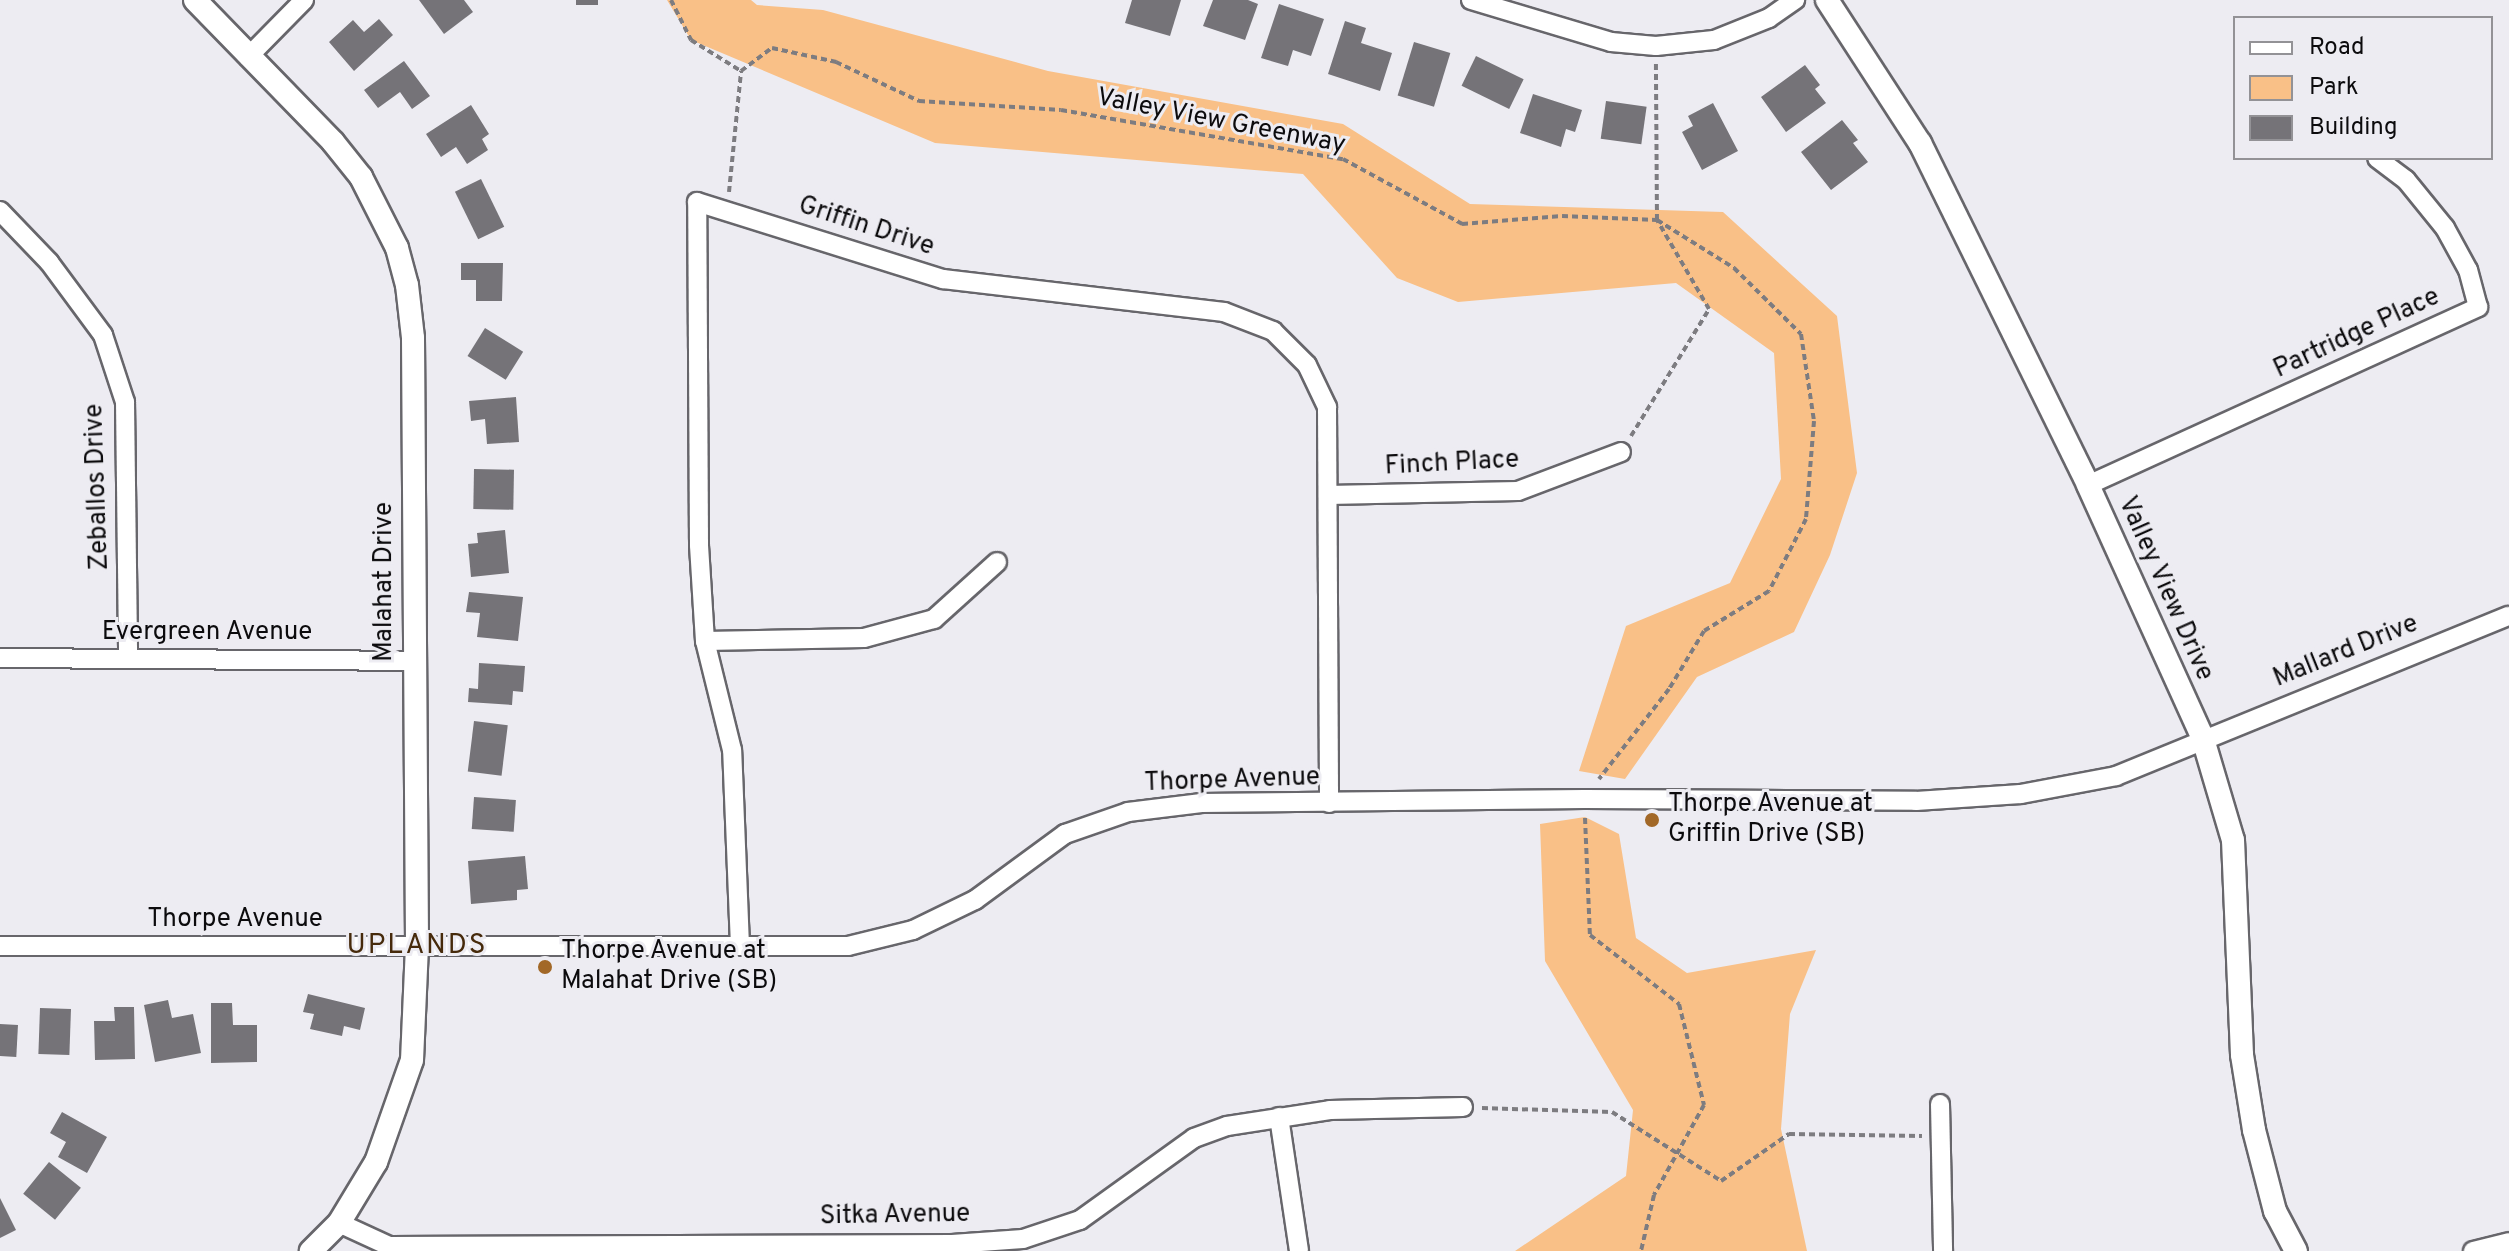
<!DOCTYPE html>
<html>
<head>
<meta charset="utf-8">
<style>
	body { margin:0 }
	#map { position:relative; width:2509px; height:1251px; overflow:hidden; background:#edecf2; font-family:Overpass,sans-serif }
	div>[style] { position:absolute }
	.green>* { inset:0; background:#f9c087 }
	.building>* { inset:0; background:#757378; transform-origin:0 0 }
	.path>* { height:4px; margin-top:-2px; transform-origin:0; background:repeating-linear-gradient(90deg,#7d7c80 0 6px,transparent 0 10px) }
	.roads { filter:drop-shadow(2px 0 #67666b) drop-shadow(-2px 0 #67666b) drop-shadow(0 2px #67666b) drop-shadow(0 -2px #67666b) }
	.minor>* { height:18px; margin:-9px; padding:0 9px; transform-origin:9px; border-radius:9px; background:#fff }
	.tertiary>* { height:22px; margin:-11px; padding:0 11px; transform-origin:11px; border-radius:11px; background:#fff }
	.dots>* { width:22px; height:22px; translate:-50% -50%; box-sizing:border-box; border:4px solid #edecf2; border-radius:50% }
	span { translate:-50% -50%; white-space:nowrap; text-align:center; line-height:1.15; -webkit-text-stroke:6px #edecf2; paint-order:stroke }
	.street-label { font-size:26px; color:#0c0b0d }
	.poi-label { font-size:26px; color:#0c0b0d }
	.left { translate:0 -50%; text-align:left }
	.neighbourhood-label { font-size:28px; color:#462a0b; letter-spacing:2px }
	.legend { position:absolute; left:2233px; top:16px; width:260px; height:144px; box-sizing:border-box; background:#edecf2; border:2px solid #939296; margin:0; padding:10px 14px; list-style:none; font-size:24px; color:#0c0b0d }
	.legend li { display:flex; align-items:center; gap:16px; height:40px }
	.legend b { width:40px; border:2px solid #939296 }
</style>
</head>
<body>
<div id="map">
	<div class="green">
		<div style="clip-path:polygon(667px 0,751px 0,757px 5px,823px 10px,1048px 71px,1343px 124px,1470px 204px,1723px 212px,1837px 316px,1857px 473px,1830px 555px,1794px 632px,1697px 677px,1625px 779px,1579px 771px,1626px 626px,1730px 583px,1781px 479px,1774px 353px,1676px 283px,1458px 302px,1397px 278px,1303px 174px,935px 143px,691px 40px)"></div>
		<div style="clip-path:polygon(1585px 817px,1619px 834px,1636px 938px,1687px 973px,1816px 950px,1790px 1014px,1781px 1129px,1807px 1251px,1515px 1251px,1626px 1176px,1633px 1110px,1545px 961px,1540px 824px)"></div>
	</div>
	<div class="building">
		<div style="clip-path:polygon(419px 0,464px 0,473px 12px,444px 34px)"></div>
		<div style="left:576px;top:0;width:22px;height:5px"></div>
		<div style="clip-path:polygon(1132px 0,1181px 0,1170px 36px,1125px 23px)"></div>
		<div style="clip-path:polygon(1213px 0,1248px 0,1258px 4px,1245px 40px,1203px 26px)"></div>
		<div style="clip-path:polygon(1279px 4px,1324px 19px,1311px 56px,1293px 50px,1288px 66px,1261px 58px)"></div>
		<div style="clip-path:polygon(379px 19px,393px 35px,354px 71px,329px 42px,353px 20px,364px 32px)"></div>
		<div style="clip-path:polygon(1345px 21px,1366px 28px,1361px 43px,1392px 53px,1380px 91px,1328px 74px)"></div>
		<div style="left:1414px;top:42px;width:38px;height:56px;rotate:17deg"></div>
		<div style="left:1476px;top:56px;width:53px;height:33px;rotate:26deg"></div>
		<div style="clip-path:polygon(404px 61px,430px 96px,412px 109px,400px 92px,378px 108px,364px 90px)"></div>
		<div style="clip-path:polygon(1805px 65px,1820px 85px,1815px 89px,1826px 103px,1786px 132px,1761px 97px)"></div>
		<div style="clip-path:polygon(1533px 94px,1582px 110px,1575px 132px,1566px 129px,1561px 147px,1520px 133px)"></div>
		<div style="left:1606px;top:101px;width:41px;height:38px;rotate:8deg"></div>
		<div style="clip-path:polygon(1713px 103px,1738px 151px,1702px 170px,1682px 132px,1693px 126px,1688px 116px)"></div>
		<div style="clip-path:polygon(471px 105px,489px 134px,482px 139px,488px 150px,467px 164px,456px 147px,441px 157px,426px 134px)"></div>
		<div style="clip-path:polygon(1842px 120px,1858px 140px,1853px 143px,1868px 162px,1831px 190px,1801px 152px)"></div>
		<div style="left:481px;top:179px;width:53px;height:29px;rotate:64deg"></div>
		<div style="clip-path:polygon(461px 263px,503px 263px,502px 301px,476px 301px,476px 280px,461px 280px)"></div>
		<div style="left:485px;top:328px;width:45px;height:33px;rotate:32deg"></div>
		<div style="clip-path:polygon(516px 397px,519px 442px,487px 444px,485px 419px,471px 421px,469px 401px)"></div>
		<div style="left:474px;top:469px;width:40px;height:40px;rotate:1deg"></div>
		<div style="clip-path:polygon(505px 530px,509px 573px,471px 577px,468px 544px,478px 543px,477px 533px)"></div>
		<div style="clip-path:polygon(469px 592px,523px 597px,518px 641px,477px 637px,480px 613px,466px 612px)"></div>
		<div style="clip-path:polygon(479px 663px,525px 666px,523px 692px,513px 691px,512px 705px,468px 702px,469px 688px,478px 689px)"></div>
		<div style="left:474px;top:721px;width:34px;height:51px;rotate:7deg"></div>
		<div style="left:474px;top:797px;width:42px;height:32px;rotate:4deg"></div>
		<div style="clip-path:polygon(525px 856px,528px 889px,517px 890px,517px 900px,471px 904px,468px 861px)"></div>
		<div style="clip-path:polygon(308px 994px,365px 1008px,360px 1030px,344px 1026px,342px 1036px,310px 1029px,314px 1014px,303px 1012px)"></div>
		<div style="clip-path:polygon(168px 1000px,172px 1018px,193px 1014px,201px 1053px,155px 1062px,144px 1005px)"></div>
		<div style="clip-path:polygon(211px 1003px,232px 1003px,233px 1025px,257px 1025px,257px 1062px,211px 1063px)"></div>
		<div style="clip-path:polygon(114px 1007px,134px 1007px,135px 1059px,95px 1060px,94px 1021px,115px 1021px)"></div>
		<div style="left:40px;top:1008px;width:31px;height:46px;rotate:2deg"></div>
		<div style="left:0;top:1024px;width:18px;height:32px;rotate:3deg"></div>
		<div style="clip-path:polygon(62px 1112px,107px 1137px,87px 1173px,58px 1157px,66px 1142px,50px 1133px)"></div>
		<div style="left:49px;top:1162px;width:41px;height:41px;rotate:39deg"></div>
		<div style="clip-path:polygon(0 1198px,16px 1230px,0 1238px)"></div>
	</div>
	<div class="path">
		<div style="left:671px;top:0;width:45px;rotate:63.4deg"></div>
		<div style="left:691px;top:40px;width:59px;rotate:31.8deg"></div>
		<div style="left:741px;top:71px;width:39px;rotate:-37deg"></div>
		<div style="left:772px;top:48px;width:66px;rotate:12.3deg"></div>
		<div style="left:836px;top:62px;width:92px;rotate:25.2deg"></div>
		<div style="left:919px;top:101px;width:142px;rotate:3.6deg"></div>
		<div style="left:1061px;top:110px;width:286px;rotate:9.9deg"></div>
		<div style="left:1343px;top:159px;width:136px;rotate:28.6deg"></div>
		<div style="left:1462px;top:224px;width:100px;rotate:-4.6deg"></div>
		<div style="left:1562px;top:216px;width:95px;rotate:2.4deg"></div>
		<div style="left:1657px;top:220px;width:91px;rotate:31.9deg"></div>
		<div style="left:1734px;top:268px;width:94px;rotate:44.6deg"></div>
		<div style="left:1801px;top:334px;width:88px;rotate:81.5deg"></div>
		<div style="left:1814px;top:421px;width:98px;rotate:94.7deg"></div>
		<div style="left:1806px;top:519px;width:81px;rotate:117.2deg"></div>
		<div style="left:1769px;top:591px;width:76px;rotate:148.4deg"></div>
		<div style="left:1704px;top:631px;width:68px;rotate:121.1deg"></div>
		<div style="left:1669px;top:689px;width:114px;rotate:127.9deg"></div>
		<div style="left:729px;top:192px;width:122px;rotate:-84.3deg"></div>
		<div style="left:1631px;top:436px;width:149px;rotate:-58.4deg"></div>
		<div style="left:1709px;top:309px;width:103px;rotate:-120.3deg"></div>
		<div style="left:1657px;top:220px;width:156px;rotate:-90.4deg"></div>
		<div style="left:1585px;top:818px;width:117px;rotate:87.6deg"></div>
		<div style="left:1590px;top:935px;width:113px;rotate:37.8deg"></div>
		<div style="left:1679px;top:1004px;width:104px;rotate:76.1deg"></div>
		<div style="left:1704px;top:1105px;width:103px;rotate:119.1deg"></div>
		<div style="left:1654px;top:1195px;width:57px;rotate:103.1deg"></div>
		<div style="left:1482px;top:1108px;width:130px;rotate:1.8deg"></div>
		<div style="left:1612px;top:1112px;width:129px;rotate:32.3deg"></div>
		<div style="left:1721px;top:1181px;width:83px;rotate:-34.7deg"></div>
		<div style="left:1789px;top:1134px;width:133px;rotate:0.9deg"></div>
	</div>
	<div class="roads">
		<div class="minor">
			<div style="left:1471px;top:0;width:146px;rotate:16.7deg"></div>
			<div style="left:1611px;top:42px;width:45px;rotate:5.1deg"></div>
			<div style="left:1656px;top:46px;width:58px;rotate:-5.9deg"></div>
			<div style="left:1714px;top:40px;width:59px;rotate:-21.8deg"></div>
			<div style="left:1769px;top:18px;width:32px;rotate:-35deg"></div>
			<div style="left:248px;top:57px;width:80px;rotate:-45.5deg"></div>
			<div style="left:0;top:211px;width:71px;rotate:46.1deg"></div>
			<div style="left:49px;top:262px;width:91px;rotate:53.5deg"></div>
			<div style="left:103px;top:335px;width:71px;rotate:71.8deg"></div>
			<div style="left:125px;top:402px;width:257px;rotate:89.3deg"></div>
			<div style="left:2088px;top:485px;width:429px;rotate:-24.5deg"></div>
			<div style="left:2478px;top:307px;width:38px;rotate:-105deg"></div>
			<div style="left:2468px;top:270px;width:48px;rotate:-118.7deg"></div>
			<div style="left:2445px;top:228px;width:62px;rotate:-129.1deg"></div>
			<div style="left:2406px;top:180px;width:36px;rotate:-143deg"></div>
			<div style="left:1328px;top:495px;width:190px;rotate:-1.2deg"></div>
			<div style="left:1518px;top:491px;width:110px;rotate:-20.7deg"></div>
			<div style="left:705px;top:641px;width:159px;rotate:-1.1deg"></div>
			<div style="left:864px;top:638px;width:73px;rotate:-15.2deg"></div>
			<div style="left:934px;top:619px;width:85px;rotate:-42.1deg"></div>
			<div style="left:0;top:658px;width:413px;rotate:0.4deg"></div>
			<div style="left:0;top:946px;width:848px"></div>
			<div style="left:848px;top:946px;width:67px;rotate:-13.8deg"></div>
			<div style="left:913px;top:930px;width:69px;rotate:-25.8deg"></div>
			<div style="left:975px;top:900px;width:112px;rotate:-36.3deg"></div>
			<div style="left:1065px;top:834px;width:67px;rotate:-19.2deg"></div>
			<div style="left:1128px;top:812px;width:74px;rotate:-7deg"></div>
			<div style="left:1201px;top:803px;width:383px;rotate:-0.6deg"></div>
			<div style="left:1584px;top:799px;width:332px;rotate:0.3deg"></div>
			<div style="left:1916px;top:801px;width:105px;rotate:-3.8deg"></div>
			<div style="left:2021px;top:794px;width:97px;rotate:-10.7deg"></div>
			<div style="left:2116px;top:776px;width:424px;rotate:-22.2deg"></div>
			<div style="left:740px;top:946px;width:196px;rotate:-92.3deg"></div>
			<div style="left:732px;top:750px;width:112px;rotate:-103.9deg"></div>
			<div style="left:705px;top:641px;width:96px;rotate:-93.6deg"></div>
			<div style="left:699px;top:545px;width:343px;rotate:-90.3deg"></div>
			<div style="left:697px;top:202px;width:258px;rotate:17.4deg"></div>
			<div style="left:943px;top:279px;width:283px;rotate:6.7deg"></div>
			<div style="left:1224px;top:312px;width:53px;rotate:21.2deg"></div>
			<div style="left:1273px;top:331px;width:48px;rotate:45deg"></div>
			<div style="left:1307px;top:365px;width:47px;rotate:64.5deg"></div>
			<div style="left:1327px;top:407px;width:396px;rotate:89.7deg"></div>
			<div style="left:1940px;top:1104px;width:147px;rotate:88.8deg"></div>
			<div style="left:1279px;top:1117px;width:135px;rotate:81.5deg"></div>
			<div style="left:339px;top:1223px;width:55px;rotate:24.7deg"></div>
			<div style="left:389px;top:1246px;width:563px;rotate:-0.2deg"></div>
			<div style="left:952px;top:1244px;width:71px;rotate:-4deg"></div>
			<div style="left:1023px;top:1239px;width:60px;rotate:-18.4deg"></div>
			<div style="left:1080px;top:1220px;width:140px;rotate:-35.7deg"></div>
			<div style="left:1194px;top:1138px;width:35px;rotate:-20deg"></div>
			<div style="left:1227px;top:1126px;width:104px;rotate:-8.8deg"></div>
			<div style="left:1330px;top:1110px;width:133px;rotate:-1.3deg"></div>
			<div style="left:2473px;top:1251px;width:37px;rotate:-14deg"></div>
		</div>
		<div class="tertiary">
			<div style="left:195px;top:0;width:198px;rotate:45.8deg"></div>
			<div style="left:333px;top:142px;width:45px;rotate:51.3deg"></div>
			<div style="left:361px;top:177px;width:80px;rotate:63.1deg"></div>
			<div style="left:397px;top:248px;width:38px;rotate:75deg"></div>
			<div style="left:407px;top:285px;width:53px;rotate:83.5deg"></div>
			<div style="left:413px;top:338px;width:608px;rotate:89.62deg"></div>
			<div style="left:417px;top:946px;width:114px;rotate:92.5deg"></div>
			<div style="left:412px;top:1060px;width:108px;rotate:109.4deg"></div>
			<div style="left:376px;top:1162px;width:71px;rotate:121.2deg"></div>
			<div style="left:339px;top:1223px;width:40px;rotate:135deg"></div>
			<div style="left:1827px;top:0;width:171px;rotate:57deg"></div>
			<div style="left:1920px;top:143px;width:381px;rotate:63.8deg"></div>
			<div style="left:2088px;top:485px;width:279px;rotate:65.6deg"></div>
			<div style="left:2203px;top:739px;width:105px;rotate:73.5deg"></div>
			<div style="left:2233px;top:840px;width:215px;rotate:87.6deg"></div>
			<div style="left:2242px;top:1055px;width:76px;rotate:80.9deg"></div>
			<div style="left:2254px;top:1130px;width:84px;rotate:75.5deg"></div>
			<div style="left:2275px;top:1211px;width:45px;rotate:62.3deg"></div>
		</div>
	</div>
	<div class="dots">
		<div style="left:1652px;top:820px;background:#a26827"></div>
		<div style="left:545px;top:967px;background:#a26827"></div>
	</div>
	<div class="street-label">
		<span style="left:1221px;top:122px;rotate:11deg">Valley View Greenway</span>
		<span style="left:866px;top:227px;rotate:18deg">Griffin Drive</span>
		<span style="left:2357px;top:334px;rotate:-25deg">Partridge Place</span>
		<span style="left:1452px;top:464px;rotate:-3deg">Finch Place</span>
		<span style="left:98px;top:487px;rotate:-92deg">Zeballos Drive</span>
		<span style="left:385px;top:582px;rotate:-90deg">Malahat Drive</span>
		<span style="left:2165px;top:589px;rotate:66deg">Valley View Drive</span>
		<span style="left:207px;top:633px">Evergreen Avenue</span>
		<span style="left:2346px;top:652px;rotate:-22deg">Mallard Drive</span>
		<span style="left:1232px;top:781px;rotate:-2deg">Thorpe Avenue</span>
		<span style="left:235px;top:920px">Thorpe Avenue</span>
		<span style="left:895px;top:1216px;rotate:-1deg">Sitka Avenue</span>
	</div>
	<div class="poi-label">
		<span class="left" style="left:1668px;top:820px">Thorpe Avenue at<br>Griffin Drive (SB)</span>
		<span class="left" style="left:561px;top:967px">Thorpe Avenue at<br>Malahat Drive (SB)</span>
	</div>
	<div class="neighbourhood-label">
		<span style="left:417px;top:946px">UPLANDS</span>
	</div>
	<ul class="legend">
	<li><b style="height:10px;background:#fff"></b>Road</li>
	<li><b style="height:22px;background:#f9c087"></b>Park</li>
	<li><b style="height:22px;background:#757378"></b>Building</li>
	</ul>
</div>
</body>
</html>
